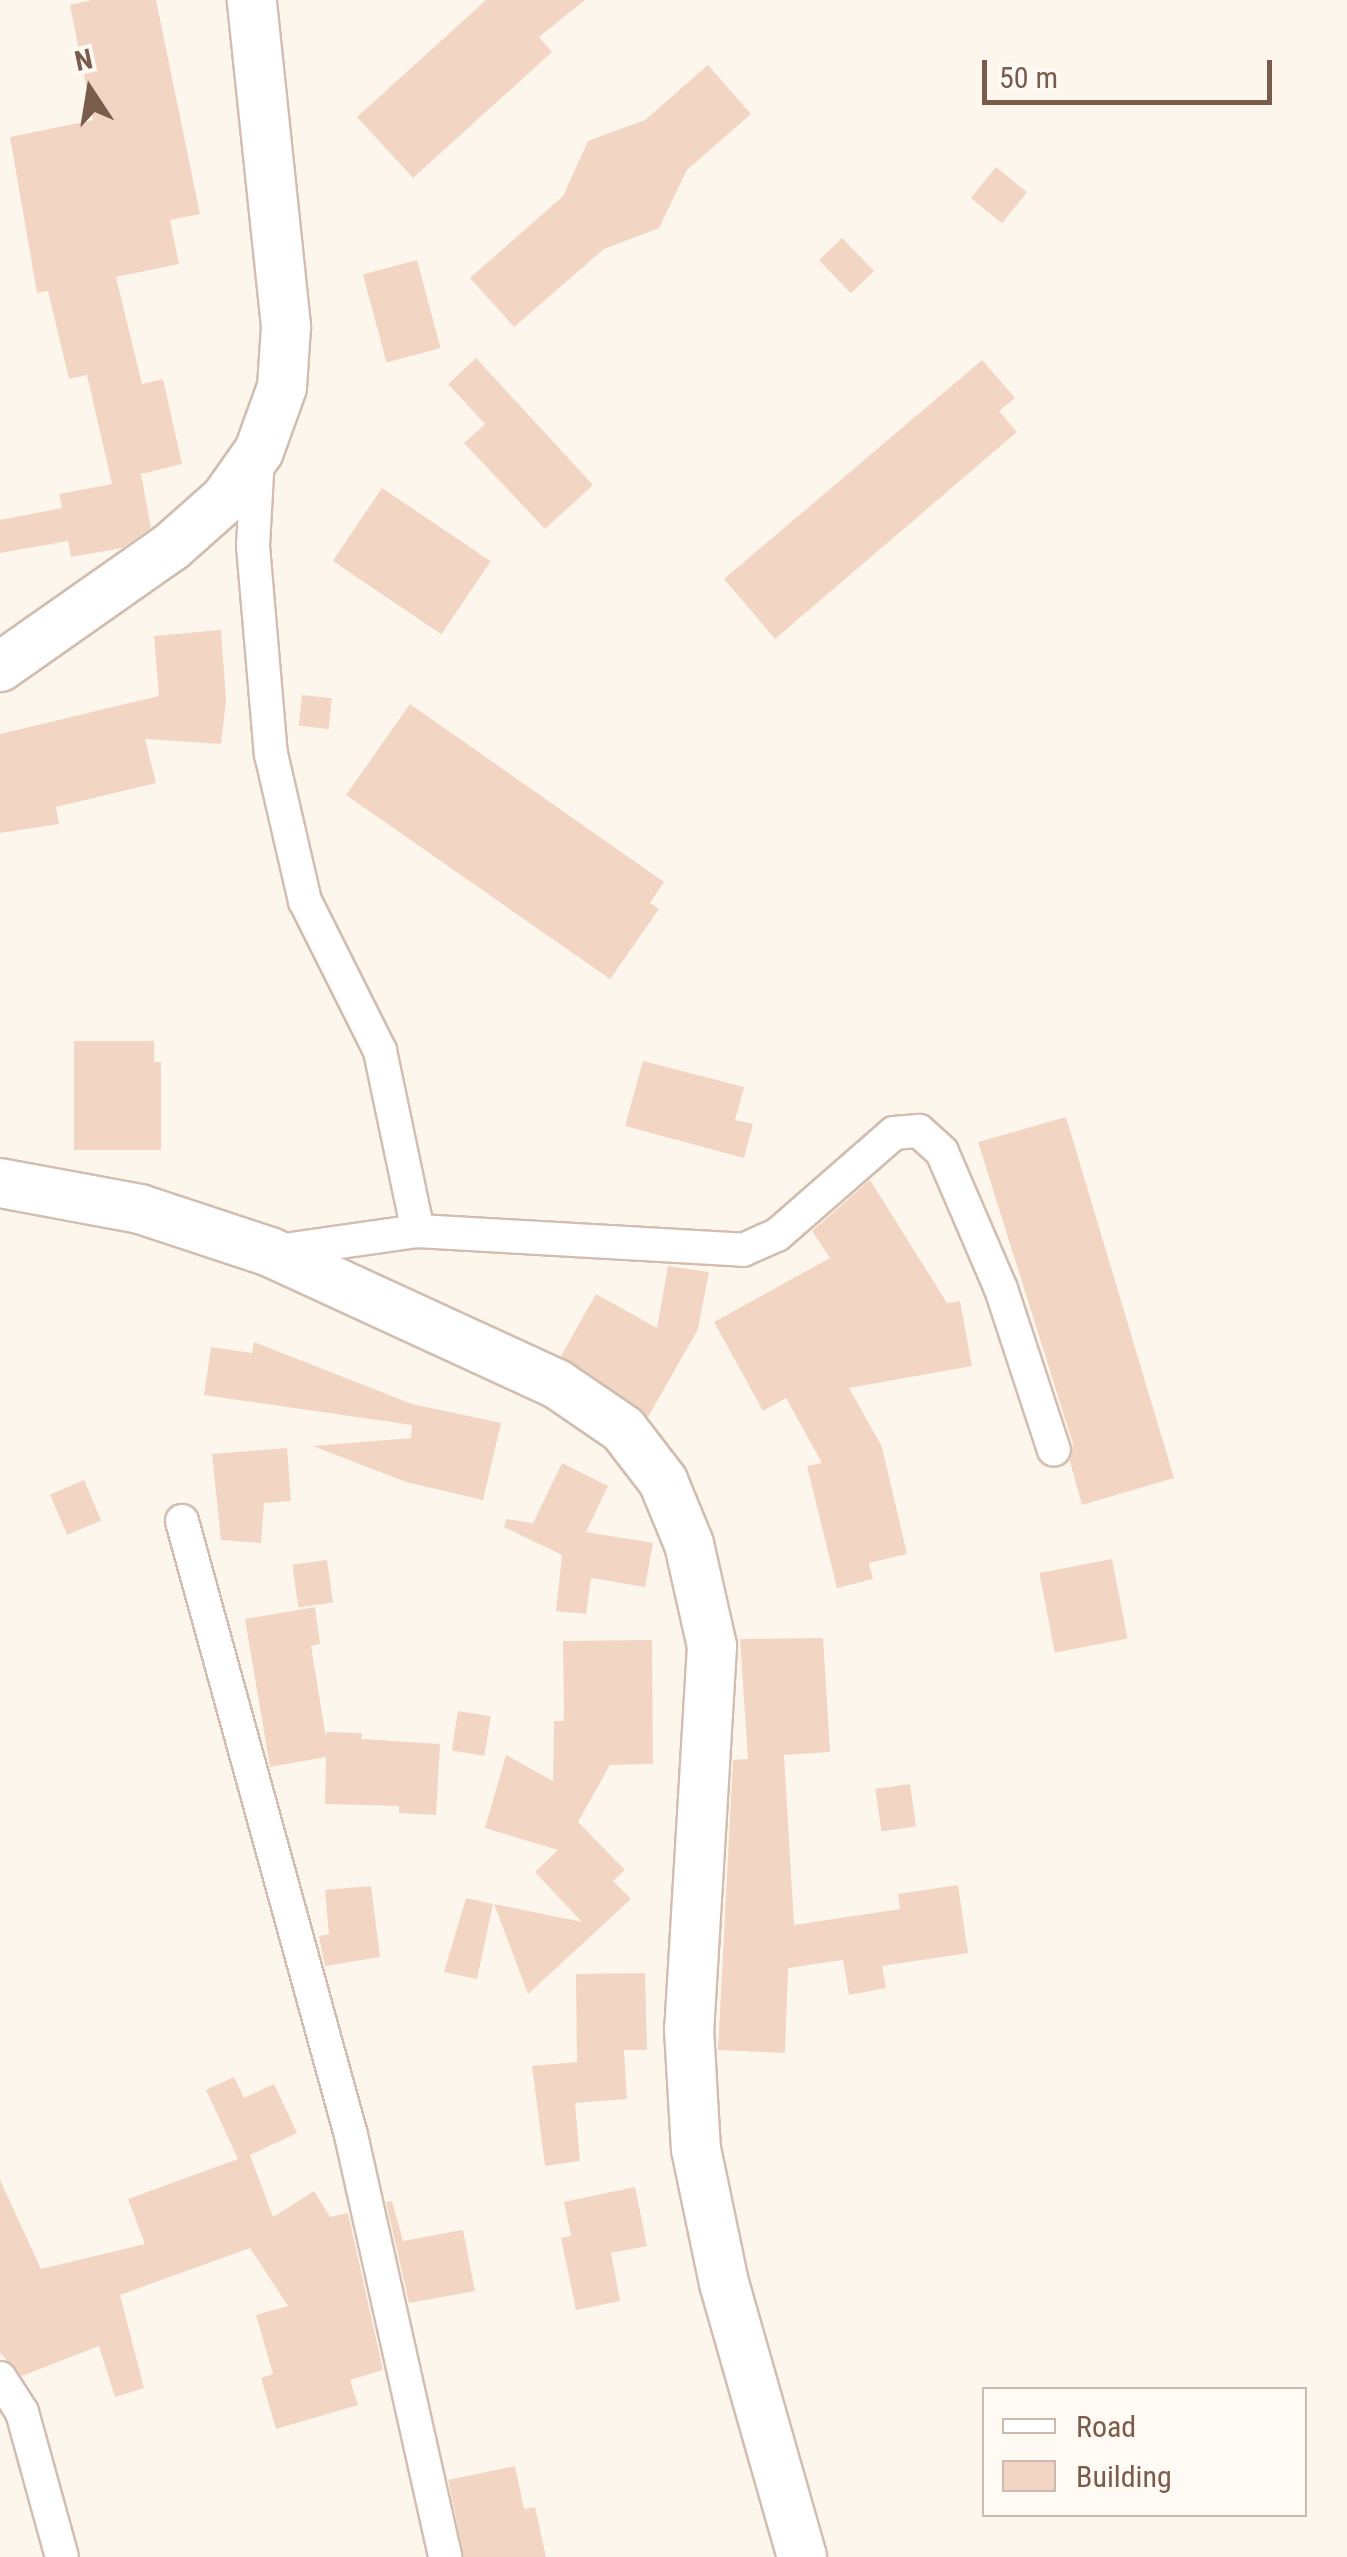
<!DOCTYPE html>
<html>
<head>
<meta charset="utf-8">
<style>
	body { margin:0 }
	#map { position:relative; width:1347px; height:2557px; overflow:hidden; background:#fdf6ec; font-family:"Roboto Condensed",sans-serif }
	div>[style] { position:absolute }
	.building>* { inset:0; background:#f3d5c3; transform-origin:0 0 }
	.roads { filter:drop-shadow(2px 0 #d1beb0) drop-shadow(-2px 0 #d1beb0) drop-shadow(0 2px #d1beb0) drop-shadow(0 -2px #d1beb0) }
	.minor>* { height:32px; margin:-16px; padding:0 16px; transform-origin:16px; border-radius:16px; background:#fff }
	.secondary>* { height:48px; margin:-24px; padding:0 24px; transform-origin:24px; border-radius:24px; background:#fff }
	span { translate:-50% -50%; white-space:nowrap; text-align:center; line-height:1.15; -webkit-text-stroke:8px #fffaf3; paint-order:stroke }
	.legend { position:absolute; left:982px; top:2387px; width:325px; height:130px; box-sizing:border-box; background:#fffaf3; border:2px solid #cabbb1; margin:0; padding:12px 18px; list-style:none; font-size:30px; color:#7a5c4d }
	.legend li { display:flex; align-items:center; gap:20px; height:50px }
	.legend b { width:50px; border:2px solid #cabbb1 }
	.north { position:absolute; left:40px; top:40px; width:100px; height:100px; -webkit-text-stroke:8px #fffaf3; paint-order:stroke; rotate:348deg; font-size:28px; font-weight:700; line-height:40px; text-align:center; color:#7a5c4d }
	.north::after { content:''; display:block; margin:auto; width:35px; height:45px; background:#7a5c4d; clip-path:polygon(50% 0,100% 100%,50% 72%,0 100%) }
	.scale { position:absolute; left:982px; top:60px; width:290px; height:45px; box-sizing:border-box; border:5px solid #7a5c4d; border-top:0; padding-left:12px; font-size:30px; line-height:35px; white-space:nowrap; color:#7a5c4d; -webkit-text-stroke:8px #fffaf3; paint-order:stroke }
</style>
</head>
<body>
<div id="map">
	<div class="building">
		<div style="clip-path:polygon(92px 0,156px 0,200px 214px,170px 220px,179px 264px,116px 277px,142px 384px,163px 379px,182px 464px,141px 474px,151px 528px,122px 548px,71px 557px,68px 541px,0 553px,0 520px,62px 508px,59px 494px,112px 484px,87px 375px,69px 379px,48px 291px,37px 293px,10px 137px,93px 120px,70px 5px)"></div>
		<div style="clip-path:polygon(486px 0,585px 0,539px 37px,552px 52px,413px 178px,357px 117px)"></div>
		<div style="clip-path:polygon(708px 65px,751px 114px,687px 170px,659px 228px,604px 249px,514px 327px,470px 278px,563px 196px,588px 141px,645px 120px)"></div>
		<div style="left:996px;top:167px;width:40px;height:40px;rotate:39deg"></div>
		<div style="left:842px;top:238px;width:46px;height:32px;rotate:46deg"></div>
		<div style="left:417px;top:260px;width:91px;height:56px;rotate:75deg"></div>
		<div style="clip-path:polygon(476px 358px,593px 485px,545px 529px,464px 443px,485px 424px,448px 384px)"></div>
		<div style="clip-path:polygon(982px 360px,1015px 398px,999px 411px,1017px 432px,775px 639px,724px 579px)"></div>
		<div style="left:382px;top:488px;width:131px;height:88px;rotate:34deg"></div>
		<div style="clip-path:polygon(221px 630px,226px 701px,221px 744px,145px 739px,156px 783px,56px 807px,59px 824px,0 833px,0 734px,159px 696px,154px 636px)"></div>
		<div style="left:302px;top:695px;width:30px;height:31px;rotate:6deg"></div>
		<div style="clip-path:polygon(410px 704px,664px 882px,650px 903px,659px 909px,610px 979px,346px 795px)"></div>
		<div style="clip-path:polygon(74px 1041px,154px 1041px,154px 1062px,161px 1062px,161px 1150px,74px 1150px)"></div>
		<div style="clip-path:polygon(643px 1061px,744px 1087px,735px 1120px,753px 1124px,744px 1158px,625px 1126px)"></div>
		<div style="clip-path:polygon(1066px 1117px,1174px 1478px,1082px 1505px,1070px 1462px,1073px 1444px,978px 1142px)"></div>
		<div style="clip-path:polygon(870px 1180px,947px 1303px,960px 1301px,972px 1366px,849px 1388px,882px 1447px,907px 1554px,869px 1563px,873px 1579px,837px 1588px,807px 1466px,822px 1463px,786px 1398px,763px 1411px,714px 1322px,830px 1258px,812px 1231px)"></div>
		<div style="clip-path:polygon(668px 1266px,709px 1272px,698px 1329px,648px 1417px,561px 1356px,596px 1294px,657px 1328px)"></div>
		<div style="clip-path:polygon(254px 1342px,412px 1404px,501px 1423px,483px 1500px,406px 1482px,313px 1446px,411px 1438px,412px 1425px,204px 1395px,211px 1347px,252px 1353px)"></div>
		<div style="clip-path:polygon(287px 1448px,291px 1501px,264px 1503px,261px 1543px,221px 1540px,212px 1454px)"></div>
		<div style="clip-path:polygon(562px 1463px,608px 1486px,586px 1532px,653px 1543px,645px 1587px,591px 1578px,586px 1614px,556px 1611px,562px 1555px,504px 1527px,506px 1519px,533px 1523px)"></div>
		<div style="left:84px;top:1480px;width:44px;height:37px;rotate:67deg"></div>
		<div style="left:1112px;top:1559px;width:81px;height:74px;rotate:79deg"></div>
		<div style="left:327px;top:1560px;width:43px;height:35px;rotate:82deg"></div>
		<div style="clip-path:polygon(315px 1607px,320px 1644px,311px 1646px,326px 1738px,326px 1732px,362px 1733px,361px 1739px,440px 1744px,436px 1815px,399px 1813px,399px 1806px,325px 1804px,326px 1757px,270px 1767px,245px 1619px)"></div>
		<div style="clip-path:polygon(823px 1638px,830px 1752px,784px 1755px,794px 1925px,900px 1909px,898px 1894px,958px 1885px,968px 1953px,882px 1966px,886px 1988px,849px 1995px,843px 1960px,788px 1968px,785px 2053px,718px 2050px,733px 1760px,748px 1759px,740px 1639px)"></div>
		<div style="clip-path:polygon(652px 1640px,653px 1764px,610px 1765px,578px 1822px,625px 1870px,613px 1881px,631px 1899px,528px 1994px,494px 1904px,582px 1922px,535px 1872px,558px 1850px,485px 1828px,506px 1755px,553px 1781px,554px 1721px,564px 1721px,563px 1641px)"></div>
		<div style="left:458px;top:1711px;width:33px;height:40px;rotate:9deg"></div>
		<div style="left:910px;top:1784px;width:43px;height:35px;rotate:82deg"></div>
		<div style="clip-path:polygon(371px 1886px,380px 1957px,325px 1966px,319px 1936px,329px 1934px,325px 1890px)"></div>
		<div style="clip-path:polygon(466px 1898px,493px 1904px,477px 1979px,444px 1972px)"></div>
		<div style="clip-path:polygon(645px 1973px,647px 2050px,624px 2050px,627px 2099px,575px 2103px,580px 2161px,545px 2166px,532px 2066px,577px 2062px,576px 1974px)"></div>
		<div style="clip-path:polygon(234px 2077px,244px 2098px,274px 2084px,297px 2133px,250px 2155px,273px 2217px,314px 2191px,330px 2217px,348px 2213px,383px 2370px,350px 2380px,358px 2405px,276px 2429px,261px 2378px,273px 2374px,256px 2315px,288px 2306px,250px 2248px,120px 2295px,144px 2388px,115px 2397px,99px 2346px,22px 2376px,0 2353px,0 2180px,41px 2269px,145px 2244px,128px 2199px,238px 2159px,206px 2090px)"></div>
		<div style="clip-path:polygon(635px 2187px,647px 2246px,611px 2253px,620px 2301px,576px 2310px,561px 2238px,571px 2236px,564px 2202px)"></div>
		<div style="clip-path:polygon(392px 2201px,403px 2241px,463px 2230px,475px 2291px,409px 2303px,386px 2202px)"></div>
		<div style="clip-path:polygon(515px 2466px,524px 2509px,535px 2507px,546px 2557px,464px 2557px,448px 2480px)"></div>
	</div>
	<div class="roads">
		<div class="minor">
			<div style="left:258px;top:456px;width:90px;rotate:93.2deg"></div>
			<div style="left:253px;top:546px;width:209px;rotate:85.1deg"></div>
			<div style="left:271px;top:754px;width:151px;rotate:77deg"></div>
			<div style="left:305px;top:901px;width:168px;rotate:63.4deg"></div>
			<div style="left:380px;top:1051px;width:184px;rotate:78.1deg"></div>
			<div style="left:270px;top:1252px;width:149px;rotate:-8.1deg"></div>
			<div style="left:418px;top:1231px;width:326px;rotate:3.3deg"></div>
			<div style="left:743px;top:1250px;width:37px;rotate:-24deg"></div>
			<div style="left:777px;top:1235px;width:155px;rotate:-41.1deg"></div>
			<div style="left:894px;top:1133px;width:25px;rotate:-5deg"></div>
			<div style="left:919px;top:1131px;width:31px;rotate:42deg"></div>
			<div style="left:942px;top:1152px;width:149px;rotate:66.7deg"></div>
			<div style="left:1001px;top:1289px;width:169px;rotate:71.8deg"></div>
			<div style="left:182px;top:1521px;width:637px;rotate:74.61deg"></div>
			<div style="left:351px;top:2135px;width:432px;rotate:77.4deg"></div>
			<div style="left:0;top:2378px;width:40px;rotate:57.1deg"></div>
			<div style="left:22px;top:2412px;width:150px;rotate:74.6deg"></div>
		</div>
		<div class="secondary">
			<div style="left:0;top:667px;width:209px;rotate:-35.1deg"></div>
			<div style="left:171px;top:547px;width:72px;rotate:-41.6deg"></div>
			<div style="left:225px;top:499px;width:59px;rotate:-54.7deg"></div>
			<div style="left:259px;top:451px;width:68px;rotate:-70.2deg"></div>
			<div style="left:282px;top:387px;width:61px;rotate:-86.2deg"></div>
			<div style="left:286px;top:326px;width:328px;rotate:-96deg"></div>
			<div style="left:0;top:1183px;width:142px;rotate:10.5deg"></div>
			<div style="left:140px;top:1209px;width:137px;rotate:18.3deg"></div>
			<div style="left:270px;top:1252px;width:316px;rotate:24.7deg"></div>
			<div style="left:557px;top:1384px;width:80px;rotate:34.3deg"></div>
			<div style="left:623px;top:1429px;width:66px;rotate:52.4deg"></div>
			<div style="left:663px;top:1481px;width:68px;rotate:67.6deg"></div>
			<div style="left:689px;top:1544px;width:105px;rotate:77.3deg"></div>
			<div style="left:712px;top:1646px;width:384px;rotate:93.4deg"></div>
			<div style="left:689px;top:2029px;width:120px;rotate:86.7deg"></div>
			<div style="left:696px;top:2149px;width:137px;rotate:78.2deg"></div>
			<div style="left:724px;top:2283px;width:285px;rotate:74.1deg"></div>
		</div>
	</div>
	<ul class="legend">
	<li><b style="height:12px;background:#fff"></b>Road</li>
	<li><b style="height:28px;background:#f3d5c3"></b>Building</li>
	</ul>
	<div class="north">N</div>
	<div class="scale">50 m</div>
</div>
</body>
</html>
